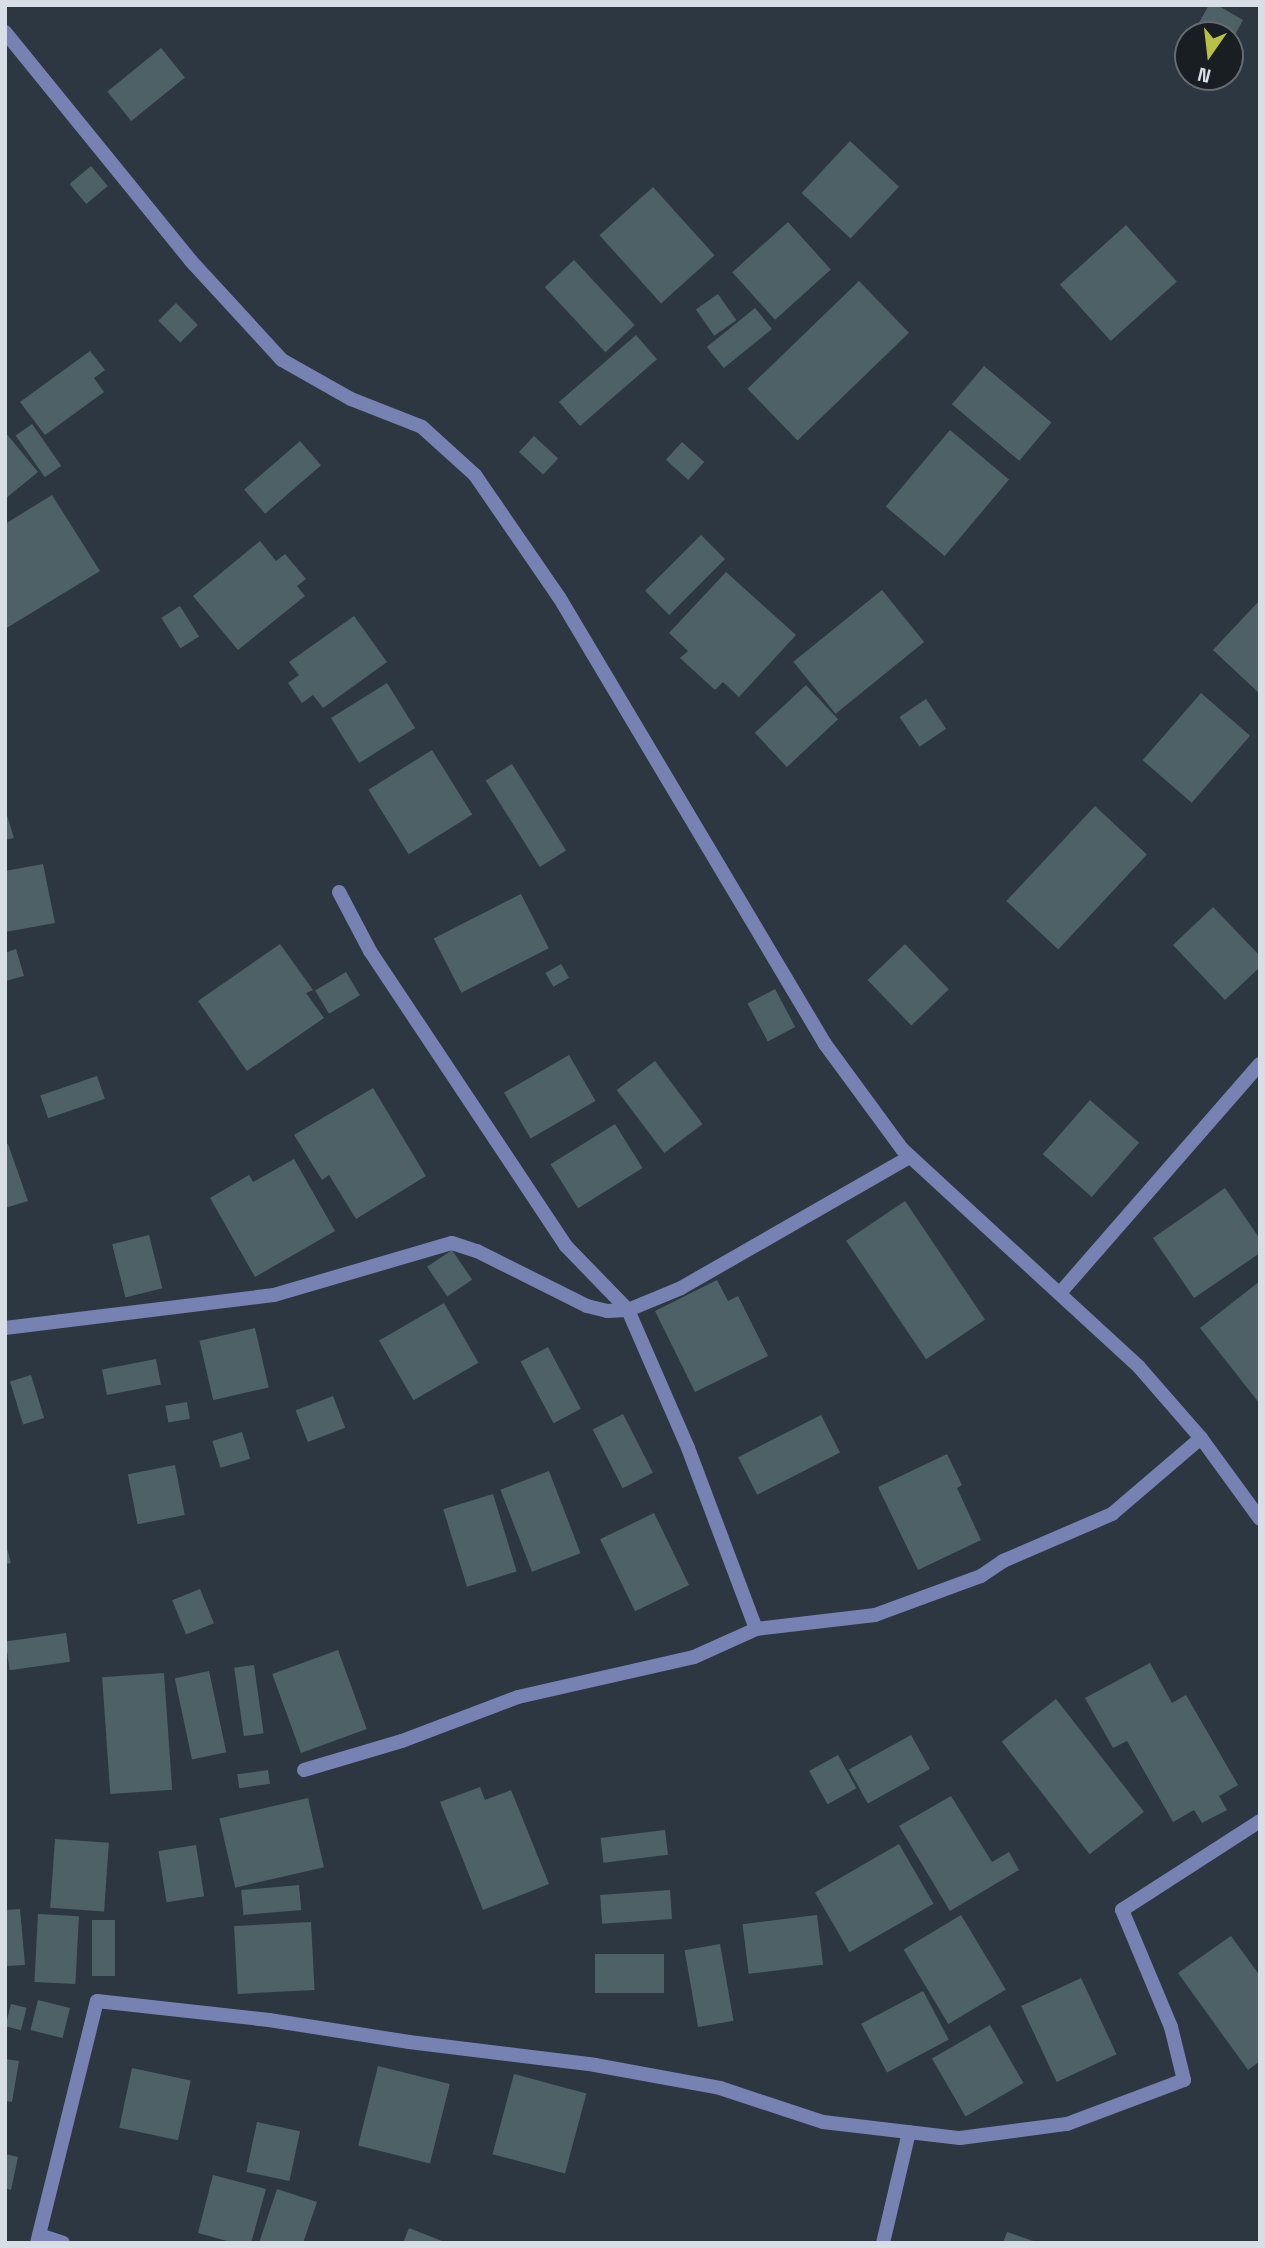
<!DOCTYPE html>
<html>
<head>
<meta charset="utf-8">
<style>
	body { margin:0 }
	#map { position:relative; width:1265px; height:2248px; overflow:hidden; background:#2c3742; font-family:"Space Grotesk",sans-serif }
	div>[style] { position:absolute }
	.building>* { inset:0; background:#4e6167; transform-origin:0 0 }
	.minor>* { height:14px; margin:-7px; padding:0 7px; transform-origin:7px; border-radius:7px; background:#7782b2 }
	span { translate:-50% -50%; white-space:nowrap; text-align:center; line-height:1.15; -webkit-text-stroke:7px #191e23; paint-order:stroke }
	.frame { position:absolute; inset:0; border:7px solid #d7dee5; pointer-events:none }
	.north { position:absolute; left:1174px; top:21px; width:70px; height:70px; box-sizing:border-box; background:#191e23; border:2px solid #656b71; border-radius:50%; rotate:194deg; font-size:19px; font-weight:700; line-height:28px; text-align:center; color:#d7dee5 }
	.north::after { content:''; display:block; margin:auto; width:24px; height:32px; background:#b9c046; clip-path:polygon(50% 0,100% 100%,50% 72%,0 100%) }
</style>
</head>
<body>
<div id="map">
	<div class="building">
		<div style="clip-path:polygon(1209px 5px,1217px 5px,1243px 20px,1230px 44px,1230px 35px,1192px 35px)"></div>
		<div style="left:161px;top:48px;width:38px;height:69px;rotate:51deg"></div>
		<div style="left:850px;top:141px;width:67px;height:71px;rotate:43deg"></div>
		<div style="left:91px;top:166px;width:26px;height:28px;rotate:50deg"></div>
		<div style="left:653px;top:187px;width:92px;height:72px;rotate:48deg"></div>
		<div style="left:788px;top:222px;width:64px;height:75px;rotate:48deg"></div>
		<div style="left:1126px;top:225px;width:76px;height:89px;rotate:48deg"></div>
		<div style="left:574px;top:260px;width:89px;height:40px;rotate:47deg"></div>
		<div style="left:859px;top:281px;width:72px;height:155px;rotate:46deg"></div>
		<div style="left:718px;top:294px;width:32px;height:27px;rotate:55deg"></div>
		<div style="left:176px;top:303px;width:31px;height:25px;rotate:45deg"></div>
		<div style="left:755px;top:308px;width:27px;height:62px;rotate:51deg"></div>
		<div style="left:636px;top:335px;width:32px;height:102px;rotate:49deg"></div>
		<div style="clip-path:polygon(90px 351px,105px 370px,94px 378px,104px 392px,45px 435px,20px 402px)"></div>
		<div style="left:984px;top:366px;width:88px;height:50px;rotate:40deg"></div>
		<div style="left:32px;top:424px;width:51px;height:20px;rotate:55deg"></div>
		<div style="left:950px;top:430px;width:77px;height:100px;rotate:40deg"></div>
		<div style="clip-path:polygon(5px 432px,38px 472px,5px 499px)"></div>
		<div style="left:534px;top:436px;width:33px;height:22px;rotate:43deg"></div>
		<div style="left:300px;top:441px;width:32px;height:74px;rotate:49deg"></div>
		<div style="left:682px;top:442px;width:30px;height:24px;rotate:42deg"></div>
		<div style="clip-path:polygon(52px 495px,100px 571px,5px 629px,5px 524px)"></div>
		<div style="left:701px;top:535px;width:34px;height:79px;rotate:45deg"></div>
		<div style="clip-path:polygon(260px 541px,276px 561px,285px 554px,306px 579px,297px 586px,305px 596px,238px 650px,193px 596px)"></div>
		<div style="clip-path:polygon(726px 572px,796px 635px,739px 697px,723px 682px,715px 690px,680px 658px,688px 651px,669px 633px)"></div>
		<div style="left:882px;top:590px;width:67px;height:114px;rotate:51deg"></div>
		<div style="clip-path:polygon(1260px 600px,1260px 694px,1213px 650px)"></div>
		<div style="left:180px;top:606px;width:36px;height:22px;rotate:58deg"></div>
		<div style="clip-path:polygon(354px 616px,387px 662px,323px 708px,313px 695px,302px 703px,288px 683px,299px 675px,289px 662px)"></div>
		<div style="left:387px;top:683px;width:53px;height:66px;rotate:58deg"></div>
		<div style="left:806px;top:685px;width:47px;height:70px;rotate:47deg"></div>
		<div style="left:1201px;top:693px;width:65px;height:89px;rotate:41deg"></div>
		<div style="left:926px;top:699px;width:36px;height:32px;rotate:56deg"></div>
		<div style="left:432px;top:750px;width:76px;height:75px;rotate:58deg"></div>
		<div style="left:512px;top:764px;width:102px;height:31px;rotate:58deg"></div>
		<div style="left:1095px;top:806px;width:71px;height:130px;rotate:43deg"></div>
		<div style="clip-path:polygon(5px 809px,14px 838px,5px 840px)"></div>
		<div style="clip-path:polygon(43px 864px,55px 923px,5px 932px,5px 871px)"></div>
		<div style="left:521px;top:894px;width:61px;height:98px;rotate:63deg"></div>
		<div style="clip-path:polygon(1213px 907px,1260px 956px,1260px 967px,1225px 1000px,1173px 945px)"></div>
		<div style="clip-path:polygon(280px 944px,313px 990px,306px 993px,324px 1018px,247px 1071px,198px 1001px)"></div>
		<div style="left:905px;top:944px;width:63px;height:52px;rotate:46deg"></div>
		<div style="clip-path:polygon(16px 949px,24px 976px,5px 981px,5px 953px)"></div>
		<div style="left:561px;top:964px;width:16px;height:18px;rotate:60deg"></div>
		<div style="left:346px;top:972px;width:27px;height:36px;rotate:59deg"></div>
		<div style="left:775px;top:989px;width:43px;height:31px;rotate:62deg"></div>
		<div style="left:569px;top:1055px;width:53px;height:75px;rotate:60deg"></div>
		<div style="left:655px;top:1061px;width:79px;height:48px;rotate:53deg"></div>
		<div style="left:97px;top:1076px;width:24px;height:60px;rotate:71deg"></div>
		<div style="clip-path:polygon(373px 1088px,426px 1176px,356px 1219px,329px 1175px,322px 1180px,294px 1135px)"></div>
		<div style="left:1090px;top:1100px;width:65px;height:72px;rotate:41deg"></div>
		<div style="left:615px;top:1124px;width:52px;height:76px;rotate:58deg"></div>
		<div style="clip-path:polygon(8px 1144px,28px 1201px,5px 1208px,5px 1145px)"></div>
		<div style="clip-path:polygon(294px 1159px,335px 1231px,255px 1277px,210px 1198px,249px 1175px,253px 1182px)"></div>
		<div style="clip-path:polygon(1225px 1188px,1260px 1239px,1260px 1253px,1194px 1298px,1153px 1238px)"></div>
		<div style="left:905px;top:1201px;width:143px;height:71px;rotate:56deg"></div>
		<div style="left:149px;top:1235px;width:55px;height:38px;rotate:76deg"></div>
		<div style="left:452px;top:1250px;width:36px;height:30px;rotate:56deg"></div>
		<div style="clip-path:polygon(717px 1280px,728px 1301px,738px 1296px,768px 1356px,695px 1392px,655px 1311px)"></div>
		<div style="clip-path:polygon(1260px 1281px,1260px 1404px,1200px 1328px)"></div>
		<div style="left:444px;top:1303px;width:69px;height:75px;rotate:60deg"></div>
		<div style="left:255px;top:1328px;width:61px;height:57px;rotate:77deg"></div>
		<div style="left:548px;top:1347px;width:70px;height:31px;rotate:62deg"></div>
		<div style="left:156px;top:1359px;width:26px;height:55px;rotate:79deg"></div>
		<div style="left:31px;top:1375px;width:45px;height:22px;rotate:73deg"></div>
		<div style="left:333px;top:1396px;width:34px;height:40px;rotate:69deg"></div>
		<div style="left:187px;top:1402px;width:17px;height:22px;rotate:80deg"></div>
		<div style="left:623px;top:1414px;width:66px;height:34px;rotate:63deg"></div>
		<div style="left:821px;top:1415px;width:42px;height:93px;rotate:63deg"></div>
		<div style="left:242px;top:1432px;width:28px;height:31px;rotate:73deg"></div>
		<div style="clip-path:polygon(947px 1454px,962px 1485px,957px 1488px,981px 1540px,918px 1570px,878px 1487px)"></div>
		<div style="left:175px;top:1465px;width:51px;height:48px;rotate:79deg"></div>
		<div style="left:549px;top:1471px;width:88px;height:52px;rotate:69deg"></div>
		<div style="left:493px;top:1494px;width:81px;height:52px;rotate:73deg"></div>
		<div style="left:654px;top:1513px;width:80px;height:60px;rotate:64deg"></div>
		<div style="clip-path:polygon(5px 1541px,11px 1563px,5px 1564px)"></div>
		<div style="left:200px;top:1589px;width:37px;height:30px;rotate:68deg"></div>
		<div style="left:66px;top:1633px;width:29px;height:61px;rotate:82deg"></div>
		<div style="left:338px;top:1650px;width:84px;height:70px;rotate:70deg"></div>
		<div style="clip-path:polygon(1150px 1663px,1172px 1703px,1186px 1695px,1238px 1785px,1219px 1796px,1227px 1810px,1202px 1823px,1194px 1810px,1173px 1822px,1127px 1741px,1113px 1748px,1085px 1698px)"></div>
		<div style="left:254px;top:1665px;width:69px;height:20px;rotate:82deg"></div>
		<div style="left:209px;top:1671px;width:83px;height:35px;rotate:78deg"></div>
		<div style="left:164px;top:1673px;width:117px;height:62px;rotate:86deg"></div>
		<div style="left:1056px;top:1699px;width:143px;height:69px;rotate:52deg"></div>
		<div style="left:911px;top:1735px;width:39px;height:71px;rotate:61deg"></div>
		<div style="left:838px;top:1755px;width:38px;height:33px;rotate:61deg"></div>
		<div style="left:268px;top:1770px;width:14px;height:31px;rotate:82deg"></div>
		<div style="clip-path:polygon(480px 1787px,485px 1800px,511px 1790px,549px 1884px,483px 1910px,440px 1802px)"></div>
		<div style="clip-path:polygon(951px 1796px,992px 1862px,1009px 1852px,1019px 1870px,950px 1911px,899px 1826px)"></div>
		<div style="left:308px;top:1798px;width:71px;height:91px;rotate:77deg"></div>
		<div style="left:665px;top:1830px;width:25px;height:65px;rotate:83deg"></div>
		<div style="left:55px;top:1839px;width:54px;height:69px;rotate:4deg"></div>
		<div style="left:899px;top:1844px;width:69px;height:97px;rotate:60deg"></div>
		<div style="left:196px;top:1845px;width:52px;height:38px;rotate:81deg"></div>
		<div style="left:299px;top:1885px;width:25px;height:58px;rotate:85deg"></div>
		<div style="left:670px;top:1890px;width:29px;height:70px;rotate:86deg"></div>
		<div style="clip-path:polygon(20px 1909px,25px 1965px,5px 1966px,5px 1910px)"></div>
		<div style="left:38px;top:1914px;width:41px;height:68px;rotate:3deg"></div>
		<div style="left:817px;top:1915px;width:50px;height:75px;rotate:83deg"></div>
		<div style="left:961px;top:1915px;width:87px;height:67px;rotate:59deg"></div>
		<div style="left:92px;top:1920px;width:23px;height:56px"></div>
		<div style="left:311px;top:1922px;width:68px;height:77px;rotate:87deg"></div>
		<div style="clip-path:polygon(1231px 1936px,1260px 1976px,1260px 2061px,1248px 2070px,1178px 1973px)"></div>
		<div style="left:720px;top:1944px;width:78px;height:36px;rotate:80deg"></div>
		<div style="left:664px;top:1954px;width:39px;height:69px;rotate:90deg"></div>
		<div style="left:1081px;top:1978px;width:84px;height:66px;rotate:65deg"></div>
		<div style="left:923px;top:1991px;width:55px;height:70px;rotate:62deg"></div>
		<div style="left:38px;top:2000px;width:33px;height:31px;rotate:14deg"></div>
		<div style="left:11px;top:2004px;width:16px;height:23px;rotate:14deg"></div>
		<div style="left:990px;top:2025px;width:67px;height:67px;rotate:60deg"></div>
		<div style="clip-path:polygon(5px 2059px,19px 2061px,12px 2102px,5px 2101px)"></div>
		<div style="left:378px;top:2066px;width:74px;height:82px;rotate:14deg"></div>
		<div style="left:132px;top:2068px;width:60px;height:61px;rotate:12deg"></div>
		<div style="left:514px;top:2074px;width:75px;height:83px;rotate:15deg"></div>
		<div style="left:257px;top:2122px;width:44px;height:51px;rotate:12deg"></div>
		<div style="clip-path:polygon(5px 2154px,18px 2157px,11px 2190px,5px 2188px)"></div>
		<div style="clip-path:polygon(213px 2175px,266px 2189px,251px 2243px,234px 2243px,198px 2233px)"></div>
		<div style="clip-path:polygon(277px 2189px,317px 2202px,303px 2243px,259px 2243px)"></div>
		<div style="clip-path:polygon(409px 2228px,447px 2243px,403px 2243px)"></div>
		<div style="clip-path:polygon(1007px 2232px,1036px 2242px,1036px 2243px,1003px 2243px)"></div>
	</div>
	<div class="minor">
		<div style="left:5px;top:32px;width:295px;rotate:50.9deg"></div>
		<div style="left:191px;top:261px;width:134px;rotate:47.4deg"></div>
		<div style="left:282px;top:360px;width:79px;rotate:29.5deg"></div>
		<div style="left:351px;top:399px;width:76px;rotate:21.5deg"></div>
		<div style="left:422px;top:427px;width:72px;rotate:42.2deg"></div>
		<div style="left:475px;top:475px;width:148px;rotate:55.5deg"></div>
		<div style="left:559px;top:597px;width:520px;rotate:59.24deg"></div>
		<div style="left:825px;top:1044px;width:130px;rotate:53.7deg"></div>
		<div style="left:902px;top:1149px;width:322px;rotate:42.6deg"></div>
		<div style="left:1139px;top:1367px;width:94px;rotate:48.9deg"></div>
		<div style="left:1201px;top:1438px;width:100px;rotate:53.9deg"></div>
		<div style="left:339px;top:892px;width:67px;rotate:62.3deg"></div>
		<div style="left:370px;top:951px;width:354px;rotate:56.4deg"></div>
		<div style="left:566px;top:1246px;width:89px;rotate:45.9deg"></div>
		<div style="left:628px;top:1310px;width:150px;rotate:66.5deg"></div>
		<div style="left:688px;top:1448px;width:193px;rotate:69.4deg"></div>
		<div style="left:1060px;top:1293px;width:304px;rotate:-48.9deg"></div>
		<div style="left:5px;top:1328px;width:271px;rotate:-7deg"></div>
		<div style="left:274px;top:1295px;width:185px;rotate:-16.3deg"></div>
		<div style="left:452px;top:1243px;width:26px;rotate:18deg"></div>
		<div style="left:477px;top:1251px;width:123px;rotate:26.6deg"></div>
		<div style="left:587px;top:1306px;width:21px;rotate:14deg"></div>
		<div style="left:607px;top:1311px;width:21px;rotate:-3deg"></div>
		<div style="left:628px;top:1310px;width:57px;rotate:-22.5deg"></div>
		<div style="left:681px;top:1288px;width:264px;rotate:-29.8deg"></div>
		<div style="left:304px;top:1770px;width:102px;rotate:-16.5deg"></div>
		<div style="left:402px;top:1741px;width:124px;rotate:-20.8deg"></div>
		<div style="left:518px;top:1697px;width:180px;rotate:-12.8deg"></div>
		<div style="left:694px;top:1657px;width:68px;rotate:-24.3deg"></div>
		<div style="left:756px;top:1629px;width:120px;rotate:-6.7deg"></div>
		<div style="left:875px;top:1615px;width:113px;rotate:-20.2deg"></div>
		<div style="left:981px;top:1576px;width:27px;rotate:-34deg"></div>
		<div style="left:1003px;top:1561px;width:119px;rotate:-23.3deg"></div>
		<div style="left:1112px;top:1514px;width:117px;rotate:-40.5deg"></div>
		<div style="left:39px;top:2235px;width:25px;rotate:18deg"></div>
		<div style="left:37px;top:2243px;width:249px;rotate:-76.1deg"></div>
		<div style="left:97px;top:2001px;width:173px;rotate:6.3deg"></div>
		<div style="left:269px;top:2020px;width:142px;rotate:8.9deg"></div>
		<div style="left:409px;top:2042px;width:187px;rotate:7deg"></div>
		<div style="left:595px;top:2065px;width:127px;rotate:10.4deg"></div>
		<div style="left:720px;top:2088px;width:108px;rotate:18.3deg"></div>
		<div style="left:823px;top:2122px;width:138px;rotate:6.7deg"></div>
		<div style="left:960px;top:2138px;width:108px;rotate:-7.5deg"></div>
		<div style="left:1067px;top:2124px;width:125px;rotate:-20.6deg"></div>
		<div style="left:1184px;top:2080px;width:55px;rotate:-103.8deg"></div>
		<div style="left:1171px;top:2027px;width:127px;rotate:-112.7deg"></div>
		<div style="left:1122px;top:1910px;width:164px;rotate:-32.8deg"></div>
		<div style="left:883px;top:2243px;width:114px;rotate:-76.8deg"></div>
	</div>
	<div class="frame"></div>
	<div class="north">N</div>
</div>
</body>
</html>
